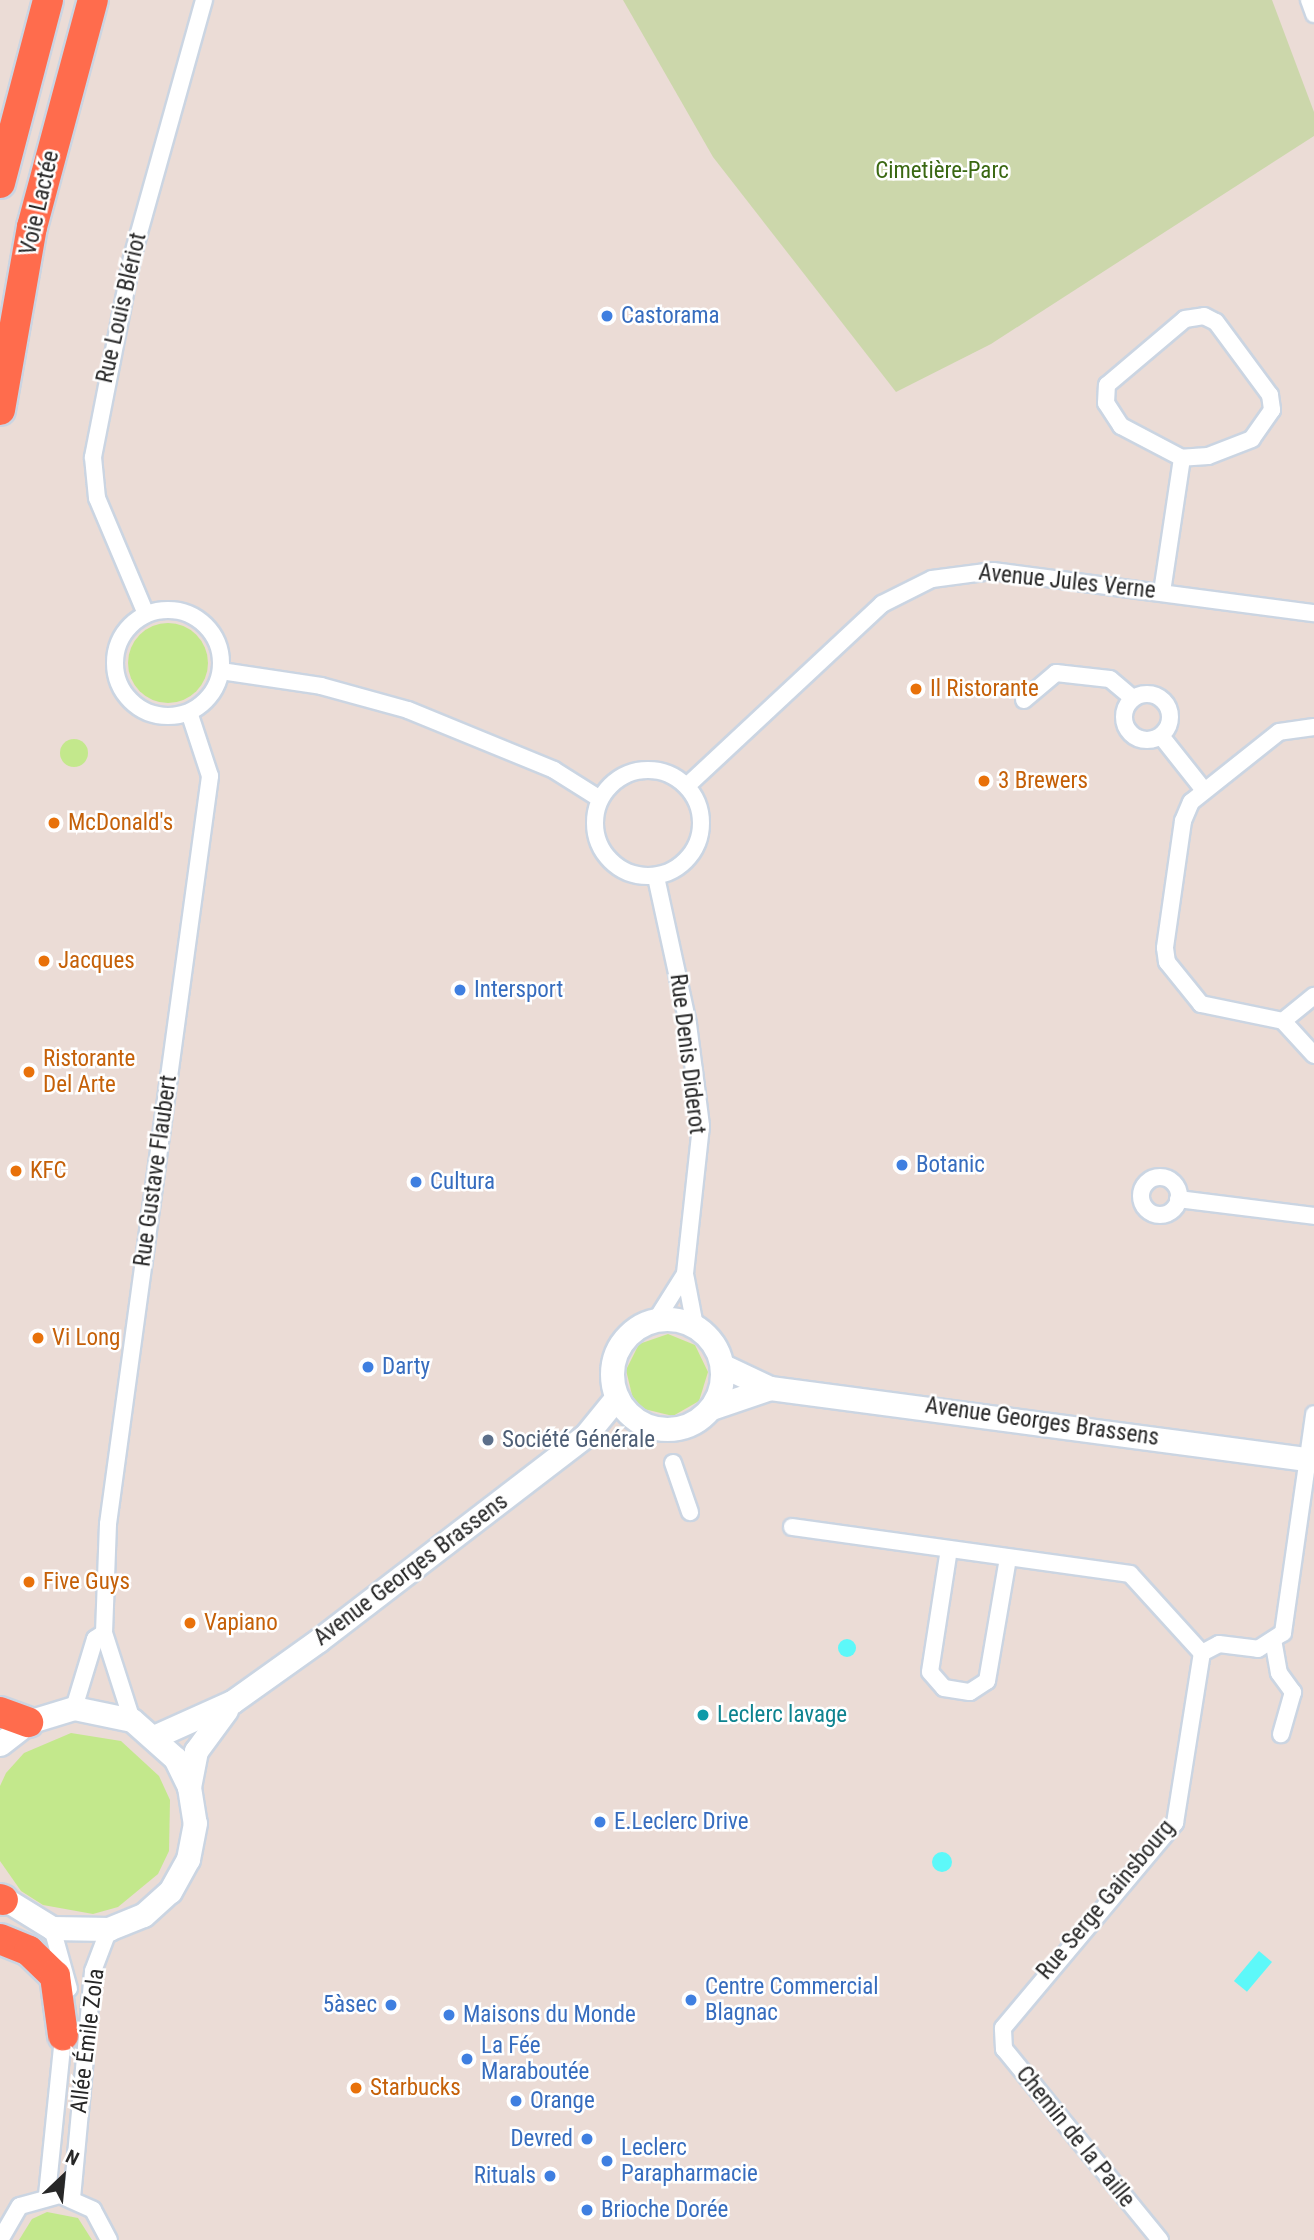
<!DOCTYPE html>
<html>
<head>
<meta charset="utf-8">
<style>
	body { margin:0 }
	#map { position:relative; width:1314px; height:2240px; overflow:hidden; background:#ebdcd6; font-family:"Roboto Condensed",sans-serif }
	div>[style] { position:absolute }
	.green>* { inset:0; background:#c3e88c }
	.round { border-radius:50% }
	.cemetery>* { inset:0; background:#ccd7ab }
	.water>* { inset:0; background:#5df8f9; transform-origin:0 0 }
	.roads { filter:drop-shadow(2px 0 #cbd5e2) drop-shadow(-2px 0 #cbd5e2) drop-shadow(0 2px #cbd5e2) drop-shadow(0 -2px #cbd5e2) }
	.street>* { height:16px; margin:-8px; padding:0 8px; transform-origin:8px; border-radius:8px; background:#fff }
	.street>.ring { margin:-8px; padding:0; box-sizing:content-box; background:none; border:16px solid #fff; border-radius:50% }
	.secondary>* { height:23px; margin:-11.5px; padding:0 11.5px; transform-origin:11.5px; border-radius:11.5px; background:#fff }
	.secondary>.ring { margin:-11.5px; padding:0; box-sizing:content-box; background:none; border:23px solid #fff; border-radius:50% }
	.highway>* { height:30px; margin:-15px; padding:0 15px; transform-origin:15px; border-radius:15px; background:#ff6c4d }
	.dots>* { width:19px; height:19px; translate:-50% -50%; box-sizing:border-box; border:4px solid #fff; border-radius:50% }
	span { translate:-50% -50%; white-space:nowrap; text-align:center; line-height:1.15; -webkit-text-stroke:5px #fff; paint-order:stroke }
	.park-label { font-size:23px; color:#3a6812 }
	.street-label { font-size:23px; color:#272727 }
	.shop-label { font-size:23px; color:#366cbe }
	.left { translate:0 -50%; text-align:left }
	.right { translate:-100% -50%; text-align:right }
	.food-label { font-size:23px; color:#c56008 }
	.service-label { font-size:23px; color:#4e5e75 }
	.culture-label { font-size:23px; color:#0d838f }
	.north { position:absolute; left:28px; top:2142px; width:70px; height:70px; -webkit-text-stroke:5px #fff; paint-order:stroke; rotate:26deg; font-size:19px; font-weight:700; line-height:28px; text-align:center; color:#272727 }
	.north::after { content:''; display:block; margin:auto; width:24px; height:32px; background:#272727; clip-path:polygon(50% 0,100% 100%,50% 72%,0 100%) }
</style>
</head>
<body>
<div id="map">
	<div class="green">
		<div class="round" style="left:128px;top:623px;width:80px;height:80px"></div>
		<div class="round" style="left:60px;top:739px;width:28px;height:28px"></div>
		<div style="clip-path:polygon(668px 1334px,695px 1345px,708px 1372px,699px 1401px,673px 1416px,644px 1409px,633px 1399px,626px 1370px,639px 1344px)"></div>
		<div style="clip-path:polygon(71px 1733px,121px 1741px,159px 1776px,170px 1800px,169px 1851px,158px 1874px,118px 1907px,93px 1914px,43px 1905px,21px 1891px,0 1861px,0 1786px,6px 1773px,24px 1753px)"></div>
		<div style="clip-path:polygon(47px 2212px,78px 2218px,92px 2240px,19px 2240px,32px 2219px)"></div>
	</div>
	<div class="cemetery">
		<div style="clip-path:polygon(623px 0,1272px 0,1314px 112px,1314px 136px,991px 344px,896px 392px,713px 157px)"></div>
	</div>
	<div class="water">
		<div class="round" style="left:838px;top:1639px;width:18px;height:18px"></div>
		<div class="round" style="left:932px;top:1852px;width:20px;height:20px"></div>
		<div style="left:1259px;top:1951px;width:17px;height:39px;rotate:40deg"></div>
	</div>
	<div class="roads">
		<div class="street">
			<div style="left:1309px;top:0;width:15px;rotate:70deg"></div>
			<div style="left:1204px;top:316px;width:13px;rotate:27deg"></div>
			<div style="left:1216px;top:322px;width:91px;rotate:53.5deg"></div>
			<div style="left:1270px;top:395px;width:15px;rotate:82deg"></div>
			<div style="left:1272px;top:410px;width:35px;rotate:125deg"></div>
			<div style="left:1252px;top:439px;width:47px;rotate:158.9deg"></div>
			<div style="left:1208px;top:456px;width:26px;rotate:176deg"></div>
			<div style="left:1182px;top:458px;width:69px;rotate:-152.3deg"></div>
			<div style="left:1121px;top:426px;width:27px;rotate:-123deg"></div>
			<div style="left:1106px;top:403px;width:18px;rotate:-87deg"></div>
			<div style="left:1107px;top:385px;width:102px;rotate:-40.2deg"></div>
			<div style="left:1185px;top:319px;width:19px;rotate:-9deg"></div>
			<div style="left:1162px;top:592px;width:135px;rotate:-81.5deg"></div>
			<div class="ring" style="left:115px;top:610px;width:90px;height:90px"></div>
			<div style="left:146px;top:614px;width:126px;rotate:-112.9deg"></div>
			<div style="left:97px;top:498px;width:41px;rotate:-95.6deg"></div>
			<div style="left:93px;top:457px;width:203px;rotate:-78.9deg"></div>
			<div style="left:132px;top:258px;width:268px;rotate:-74.4deg"></div>
			<div style="left:221px;top:671px;width:101px;rotate:8.5deg"></div>
			<div style="left:321px;top:686px;width:90px;rotate:15.4deg"></div>
			<div style="left:408px;top:710px;width:158px;rotate:22.3deg"></div>
			<div style="left:554px;top:770px;width:54px;rotate:32.2deg"></div>
			<div class="ring" style="left:1124px;top:694px;width:30px;height:30px"></div>
			<div style="left:1024px;top:700px;width:42px;rotate:-40.2deg"></div>
			<div style="left:1056px;top:673px;width:54px;rotate:6.3deg"></div>
			<div style="left:1110px;top:679px;width:30px;rotate:40deg"></div>
			<div style="left:1314px;top:727px;width:35px;rotate:172deg"></div>
			<div style="left:1279px;top:732px;width:112px;rotate:141.5deg"></div>
			<div style="left:1191px;top:802px;width:21px;rotate:113deg"></div>
			<div style="left:1183px;top:821px;width:128px;rotate:98.1deg"></div>
			<div style="left:1165px;top:948px;width:14px;rotate:82deg"></div>
			<div style="left:1167px;top:962px;width:54px;rotate:51deg"></div>
			<div style="left:1201px;top:1004px;width:84px;rotate:11.7deg"></div>
			<div style="left:1283px;top:1021px;width:46px;rotate:47.6deg"></div>
			<div style="left:1161px;top:736px;width:68px;rotate:51.6deg"></div>
			<div class="ring" style="left:595px;top:770px;width:90px;height:90px"></div>
			<div style="left:688px;top:785px;width:265px;rotate:-43deg"></div>
			<div style="left:882px;top:604px;width:56px;rotate:-26.6deg"></div>
			<div style="left:932px;top:579px;width:62px;rotate:-7.5deg"></div>
			<div style="left:993px;top:571px;width:324px;rotate:7.5deg"></div>
			<div style="left:656px;top:877px;width:150px;rotate:77.7deg"></div>
			<div style="left:688px;top:1024px;width:103px;rotate:82.7deg"></div>
			<div style="left:701px;top:1126px;width:149px;rotate:96.2deg"></div>
			<div style="left:685px;top:1274px;width:53px;rotate:79.1deg"></div>
			<div style="left:1283px;top:1021px;width:40px;rotate:-39deg"></div>
			<div class="ring" style="left:1141px;top:1177px;width:22px;height:22px"></div>
			<div style="left:1178px;top:1199px;width:137px;rotate:7.1deg"></div>
			<div style="left:656px;top:1320px;width:54px;rotate:-57.8deg"></div>
			<div style="left:673px;top:1463px;width:52px;rotate:70.9deg"></div>
			<div style="left:792px;top:1527px;width:341px;rotate:7.9deg"></div>
			<div style="left:1130px;top:1574px;width:107px;rotate:47.7deg"></div>
			<div style="left:949px;top:1549px;width:124px;rotate:98.8deg"></div>
			<div style="left:930px;top:1672px;width:21px;rotate:49deg"></div>
			<div style="left:944px;top:1688px;width:26px;rotate:9deg"></div>
			<div style="left:970px;top:1692px;width:20px;rotate:-33deg"></div>
			<div style="left:987px;top:1681px;width:125px;rotate:-80.3deg"></div>
			<div style="left:1274px;top:1645px;width:28px;rotate:80deg"></div>
			<div style="left:1279px;top:1673px;width:24px;rotate:54deg"></div>
			<div style="left:1293px;top:1692px;width:44px;rotate:105.9deg"></div>
			<div style="left:74px;top:1708px;width:72px;rotate:-73.1deg"></div>
			<div style="left:95px;top:1639px;width:11px;rotate:-34deg"></div>
			<div style="left:132px;top:1720px;width:91px;rotate:-107.8deg"></div>
			<div style="left:104px;top:1633px;width:109px;rotate:-87.9deg"></div>
			<div style="left:108px;top:1524px;width:755px;rotate:-82.23deg"></div>
			<div style="left:210px;top:776px;width:67px;rotate:-108.2deg"></div>
			<div style="left:52px;top:1928px;width:63px;rotate:74.4deg"></div>
			<div style="left:47px;top:2195px;width:168px;rotate:-84.2deg"></div>
			<div style="left:72px;top:2198px;width:228px;rotate:-84.7deg"></div>
			<div style="left:93px;top:1971px;width:45px;rotate:-69.1deg"></div>
			<div style="left:0;top:2240px;width:39px;rotate:-60deg"></div>
			<div style="left:20px;top:2206px;width:41px;rotate:-15.4deg"></div>
			<div style="left:60px;top:2195px;width:36px;rotate:24deg"></div>
			<div style="left:93px;top:2210px;width:34px;rotate:62deg"></div>
			<div style="left:1160px;top:2240px;width:247px;rotate:-129.2deg"></div>
			<div style="left:1004px;top:2049px;width:21px;rotate:-93deg"></div>
			<div style="left:1003px;top:2028px;width:268px;rotate:-50deg"></div>
			<div style="left:1175px;top:1823px;width:172px;rotate:-81deg"></div>
			<div style="left:1202px;top:1653px;width:19px;rotate:-28deg"></div>
			<div style="left:1219px;top:1644px;width:39px;rotate:7deg"></div>
			<div style="left:1258px;top:1649px;width:30px;rotate:-33deg"></div>
			<div style="left:1283px;top:1633px;width:221px;rotate:-81.9deg"></div>
		</div>
		<div class="secondary">
			<div class="ring" style="left:612px;top:1319px;width:87px;height:87px"></div>
			<div style="left:723px;top:1366px;width:52px;rotate:25.1deg"></div>
			<div style="left:770px;top:1388px;width:549px;rotate:7.54deg"></div>
			<div style="left:711px;top:1408px;width:62px;rotate:-18.7deg"></div>
			<div style="left:156px;top:1736px;width:83px;rotate:-24.1deg"></div>
			<div style="left:232px;top:1702px;width:107px;rotate:-35.5deg"></div>
			<div style="left:319px;top:1640px;width:337px;rotate:-37.5deg"></div>
			<div style="left:586px;top:1435px;width:49px;rotate:-50.8deg"></div>
			<div style="left:0;top:1744px;width:36px;rotate:-38deg"></div>
			<div style="left:28px;top:1722px;width:48px;rotate:-16.9deg"></div>
			<div style="left:74px;top:1708px;width:59px;rotate:11.7deg"></div>
			<div style="left:132px;top:1720px;width:57px;rotate:41.5deg"></div>
			<div style="left:175px;top:1758px;width:32px;rotate:64deg"></div>
			<div style="left:189px;top:1787px;width:36px;rotate:81deg"></div>
			<div style="left:195px;top:1823px;width:37px;rotate:101deg"></div>
			<div style="left:188px;top:1859px;width:37px;rotate:119deg"></div>
			<div style="left:170px;top:1891px;width:36px;rotate:138deg"></div>
			<div style="left:143px;top:1915px;width:37px;rotate:158deg"></div>
			<div style="left:109px;top:1929px;width:57px;rotate:-179deg"></div>
			<div style="left:52px;top:1928px;width:61px;rotate:-148.4deg"></div>
			<div style="left:189px;top:1787px;width:37px;rotate:-79deg"></div>
			<div style="left:196px;top:1751px;width:51px;rotate:-53.8deg"></div>
		</div>
		<div class="highway">
			<div style="left:0;top:183px;width:189px;rotate:-75.3deg"></div>
			<div style="left:0;top:410px;width:186px;rotate:-80.1deg"></div>
			<div style="left:32px;top:227px;width:235px;rotate:-75deg"></div>
			<div style="left:0;top:1712px;width:30px;rotate:20deg"></div>
			<div style="left:0;top:1899px;width:3px;rotate:18deg"></div>
			<div style="left:0;top:1939px;width:31px;rotate:22deg"></div>
			<div style="left:29px;top:1951px;width:36px;rotate:44deg"></div>
			<div style="left:55px;top:1976px;width:60px;rotate:82.3deg"></div>
		</div>
	</div>
	<div class="dots">
		<div style="left:607px;top:316px;background:#3f7fe0"></div>
		<div style="left:916px;top:689px;background:#e8710a"></div>
		<div style="left:984px;top:781px;background:#e8710a"></div>
		<div style="left:54px;top:823px;background:#e8710a"></div>
		<div style="left:44px;top:961px;background:#e8710a"></div>
		<div style="left:460px;top:990px;background:#3f7fe0"></div>
		<div style="left:29px;top:1072px;background:#e8710a"></div>
		<div style="left:902px;top:1165px;background:#3f7fe0"></div>
		<div style="left:16px;top:1171px;background:#e8710a"></div>
		<div style="left:416px;top:1182px;background:#3f7fe0"></div>
		<div style="left:38px;top:1338px;background:#e8710a"></div>
		<div style="left:368px;top:1367px;background:#3f7fe0"></div>
		<div style="left:488px;top:1440px;background:#5c6f8a"></div>
		<div style="left:29px;top:1582px;background:#e8710a"></div>
		<div style="left:190px;top:1623px;background:#e8710a"></div>
		<div style="left:703px;top:1715px;background:#0f9aa8"></div>
		<div style="left:600px;top:1822px;background:#3f7fe0"></div>
		<div style="left:691px;top:2000px;background:#3f7fe0"></div>
		<div style="left:391px;top:2005px;background:#3f7fe0"></div>
		<div style="left:449px;top:2015px;background:#3f7fe0"></div>
		<div style="left:467px;top:2059px;background:#3f7fe0"></div>
		<div style="left:356px;top:2088px;background:#e8710a"></div>
		<div style="left:516px;top:2101px;background:#3f7fe0"></div>
		<div style="left:587px;top:2139px;background:#3f7fe0"></div>
		<div style="left:607px;top:2161px;background:#3f7fe0"></div>
		<div style="left:550px;top:2176px;background:#3f7fe0"></div>
		<div style="left:587px;top:2210px;background:#3f7fe0"></div>
	</div>
	<div class="park-label">
		<span style="left:942px;top:171px">Cimetière-Parc</span>
	</div>
	<div class="street-label">
		<span style="left:40px;top:203px;rotate:-77deg">Voie Lactée</span>
		<span style="left:122px;top:308px;rotate:-77deg">Rue Louis Blériot</span>
		<span style="left:1067px;top:582px;rotate:6deg">Avenue Jules Verne</span>
		<span style="left:687px;top:1054px;rotate:83deg">Rue Denis Diderot</span>
		<span style="left:156px;top:1171px;rotate:-82deg">Rue Gustave Flaubert</span>
		<span style="left:1042px;top:1422px;rotate:8deg">Avenue Georges Brassens</span>
		<span style="left:411px;top:1570px;rotate:-37deg">Avenue Georges Brassens</span>
		<span style="left:1106px;top:1900px;rotate:-50deg">Rue Serge Gainsbourg</span>
		<span style="left:88px;top:2041px;rotate:-83deg">Allée Émile Zola</span>
		<span style="left:1075px;top:2137px;rotate:51deg">Chemin de la Paille</span>
	</div>
	<div class="shop-label">
		<span class="left" style="left:621px;top:316px">Castorama</span>
		<span class="left" style="left:474px;top:990px">Intersport</span>
		<span class="left" style="left:916px;top:1165px">Botanic</span>
		<span class="left" style="left:430px;top:1182px">Cultura</span>
		<span class="left" style="left:382px;top:1367px">Darty</span>
		<span class="left" style="left:614px;top:1822px">E.Leclerc Drive</span>
		<span class="left" style="left:705px;top:2000px">Centre Commercial<br>Blagnac</span>
		<span class="right" style="left:377px;top:2005px">5àsec</span>
		<span class="left" style="left:463px;top:2015px">Maisons du Monde</span>
		<span class="left" style="left:481px;top:2059px">La Fée<br>Maraboutée</span>
		<span class="left" style="left:530px;top:2101px">Orange</span>
		<span class="right" style="left:573px;top:2139px">Devred</span>
		<span class="left" style="left:621px;top:2161px">Leclerc<br>Parapharmacie</span>
		<span class="right" style="left:536px;top:2176px">Rituals</span>
		<span class="left" style="left:601px;top:2210px">Brioche Dorée</span>
	</div>
	<div class="food-label">
		<span class="left" style="left:930px;top:689px">Il Ristorante</span>
		<span class="left" style="left:998px;top:781px">3 Brewers</span>
		<span class="left" style="left:68px;top:823px">McDonald's</span>
		<span class="left" style="left:58px;top:961px">Jacques</span>
		<span class="left" style="left:43px;top:1072px">Ristorante<br>Del Arte</span>
		<span class="left" style="left:30px;top:1171px">KFC</span>
		<span class="left" style="left:52px;top:1338px">Vi Long</span>
		<span class="left" style="left:43px;top:1582px">Five Guys</span>
		<span class="left" style="left:204px;top:1623px">Vapiano</span>
		<span class="left" style="left:370px;top:2088px">Starbucks</span>
	</div>
	<div class="service-label">
		<span class="left" style="left:502px;top:1440px">Société Générale</span>
	</div>
	<div class="culture-label">
		<span class="left" style="left:717px;top:1715px">Leclerc lavage</span>
	</div>
	<div class="north">N</div>
</div>
</body>
</html>
